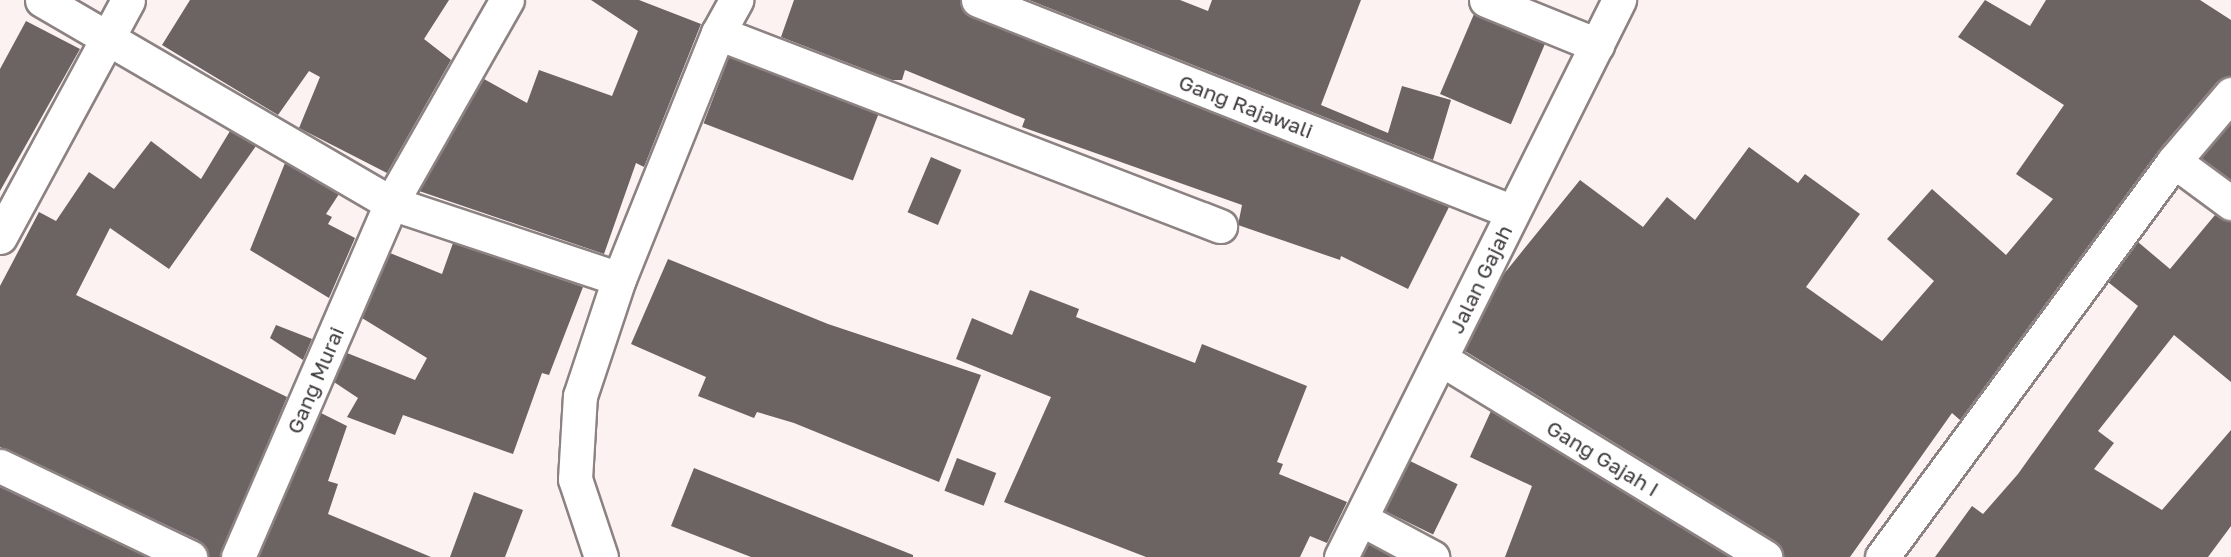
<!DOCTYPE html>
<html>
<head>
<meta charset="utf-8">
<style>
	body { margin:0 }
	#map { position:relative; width:2231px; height:557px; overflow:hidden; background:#fcf2f2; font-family:"Golos Text",sans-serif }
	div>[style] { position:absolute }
	.building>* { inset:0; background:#6c6363; transform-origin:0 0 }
	.roads { filter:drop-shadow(2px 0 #8c8282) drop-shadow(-2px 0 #8c8282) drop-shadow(0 2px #8c8282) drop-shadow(0 -2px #8c8282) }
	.minor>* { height:33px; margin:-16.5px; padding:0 16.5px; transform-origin:16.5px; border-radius:16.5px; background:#fff }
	span { translate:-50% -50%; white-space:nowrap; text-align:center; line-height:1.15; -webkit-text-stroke:6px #fff; paint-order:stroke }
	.street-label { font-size:21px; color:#3d3939 }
</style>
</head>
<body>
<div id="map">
	<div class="building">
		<div style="clip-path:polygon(190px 0,449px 0,424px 39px,451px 60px,387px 173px,299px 128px,320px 77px,309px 71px,278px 115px,162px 45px)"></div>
		<div style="clip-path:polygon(591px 0,639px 0,701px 24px,644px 167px,636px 163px,604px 254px,419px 191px,484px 79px,527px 103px,539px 70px,612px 96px,638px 31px)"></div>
		<div style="clip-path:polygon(794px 0,960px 0,971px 17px,1449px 207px,1408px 289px,1341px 256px,1340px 260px,1238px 225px,1242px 205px,1022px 127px,1025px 119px,905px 70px,902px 80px,892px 80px,781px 37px)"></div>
		<div style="clip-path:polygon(1029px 0,1180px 0,1208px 11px,1212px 0,1361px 0,1321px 105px,1388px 133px,1402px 86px,1451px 100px,1433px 160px)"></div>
		<div style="clip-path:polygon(1985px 0,2030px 26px,2046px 0,2200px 0,2231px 20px,2231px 76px,2217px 82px,2159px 150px,1960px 420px,1952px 413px,1850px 557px,1784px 557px,1775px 541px,1465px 351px,1503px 275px,1580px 180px,1643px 227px,1667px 197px,1695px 220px,1749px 147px,1798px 183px,1805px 174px,1860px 214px,1806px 287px,1882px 341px,1934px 281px,1887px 239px,1932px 189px,2006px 255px,2053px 199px,2016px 174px,2064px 105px,1958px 37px)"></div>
		<div style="left:1474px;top:14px;width:77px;height:87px;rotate:23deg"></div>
		<div style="clip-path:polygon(26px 21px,80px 49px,0 191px,0 69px)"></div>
		<div style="left:729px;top:57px;width:160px;height:71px;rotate:21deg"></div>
		<div style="clip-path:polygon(2231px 123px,2231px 180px,2201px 158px)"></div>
		<div style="clip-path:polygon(230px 131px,256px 146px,169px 269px,110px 228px,76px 295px,287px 397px,220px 557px,208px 557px,198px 540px,0 447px,0 286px,39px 212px,56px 221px,89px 172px,114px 189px,151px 141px,201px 179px)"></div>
		<div style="left:931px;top:157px;width:33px;height:60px;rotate:23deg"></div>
		<div style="clip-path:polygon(285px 163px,339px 194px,326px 214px,332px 217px,328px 224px,355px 238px,329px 298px,250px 250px)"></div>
		<div style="clip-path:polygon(2215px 215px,2231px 221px,2231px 382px,2174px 335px,2098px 431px,2114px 443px,2094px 469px,2162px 510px,2231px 430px,2231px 526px,2208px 557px,1935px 557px,1972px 506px,1983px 514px,2018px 474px,2138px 306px,2108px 282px,2138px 242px,2170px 269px)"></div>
		<div style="clip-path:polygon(453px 243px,583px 287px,549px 375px,542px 373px,513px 454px,403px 415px,395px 435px,347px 417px,358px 398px,334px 382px,347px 353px,415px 380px,427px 358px,362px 318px,390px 253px,442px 274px)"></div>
		<div style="clip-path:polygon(668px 259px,828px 324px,981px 375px,939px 482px,794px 423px,757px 412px,754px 418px,698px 396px,706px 377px,631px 344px)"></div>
		<div style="clip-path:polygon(1030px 290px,1079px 309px,1076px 317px,1195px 363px,1202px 344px,1307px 386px,1277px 462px,1283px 464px,1279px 474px,1347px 502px,1327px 543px,1310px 536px,1300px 557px,1146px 557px,1004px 502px,1051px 397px,956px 359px,972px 318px,1012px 335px)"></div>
		<div style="clip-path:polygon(276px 325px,312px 339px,303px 360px,270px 338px)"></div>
		<div style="clip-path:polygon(1491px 411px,1729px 557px,1505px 557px,1532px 486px,1470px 457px)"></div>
		<div style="clip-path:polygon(321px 413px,347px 426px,328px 481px,338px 484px,328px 514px,431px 557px,258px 557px)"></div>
		<div style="left:957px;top:458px;width:42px;height:35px;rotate:21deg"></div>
		<div style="left:1410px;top:461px;width:53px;height:56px;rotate:26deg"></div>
		<div style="clip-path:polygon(694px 468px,913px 555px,913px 557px,751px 557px,671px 526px)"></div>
		<div style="clip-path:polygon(0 487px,147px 557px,0 557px)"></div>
		<div style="clip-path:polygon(474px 492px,523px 510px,505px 557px,450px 557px)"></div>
		<div style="clip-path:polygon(1368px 544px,1392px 557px,1362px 557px)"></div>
	</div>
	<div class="roads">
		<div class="minor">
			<div style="left:42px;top:0;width:404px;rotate:30.2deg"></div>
			<div style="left:391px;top:203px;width:240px;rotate:18.4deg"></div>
			<div style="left:978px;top:0;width:575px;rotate:21.62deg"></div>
			<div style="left:1486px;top:0;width:120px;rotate:22.1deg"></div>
			<div style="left:718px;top:33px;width:538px;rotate:21.03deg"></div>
			<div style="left:2174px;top:161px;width:71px;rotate:36.4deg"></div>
			<div style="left:0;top:237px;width:269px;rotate:-61.6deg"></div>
			<div style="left:1441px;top:359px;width:380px;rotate:31.4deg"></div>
			<div style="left:0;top:466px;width:211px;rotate:25.6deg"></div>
			<div style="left:1361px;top:519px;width:81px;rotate:28.2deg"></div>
			<div style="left:238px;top:557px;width:386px;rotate:-66.6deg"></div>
			<div style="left:391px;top:203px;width:234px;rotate:-60.3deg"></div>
			<div style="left:601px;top:557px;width:82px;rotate:-108.4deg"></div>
			<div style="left:575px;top:479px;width:83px;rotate:-86.6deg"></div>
			<div style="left:580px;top:396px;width:123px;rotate:-71.6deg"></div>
			<div style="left:619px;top:279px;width:265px;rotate:-68.1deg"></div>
			<div style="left:718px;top:33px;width:38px;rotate:-61deg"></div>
			<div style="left:1341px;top:557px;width:623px;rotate:-63.48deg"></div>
			<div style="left:1882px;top:557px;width:492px;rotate:-53.6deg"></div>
			<div style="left:2174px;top:161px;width:88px;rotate:-49.6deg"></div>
		</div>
	</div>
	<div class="street-label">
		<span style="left:1246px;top:106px;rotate:21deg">Gang Rajawali</span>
		<span style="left:1480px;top:279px;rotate:-64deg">Jalan Gajah</span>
		<span style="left:315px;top:380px;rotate:-67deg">Gang Murai</span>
		<span style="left:1603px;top:458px;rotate:31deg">Gang Gajah I</span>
	</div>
</div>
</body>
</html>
